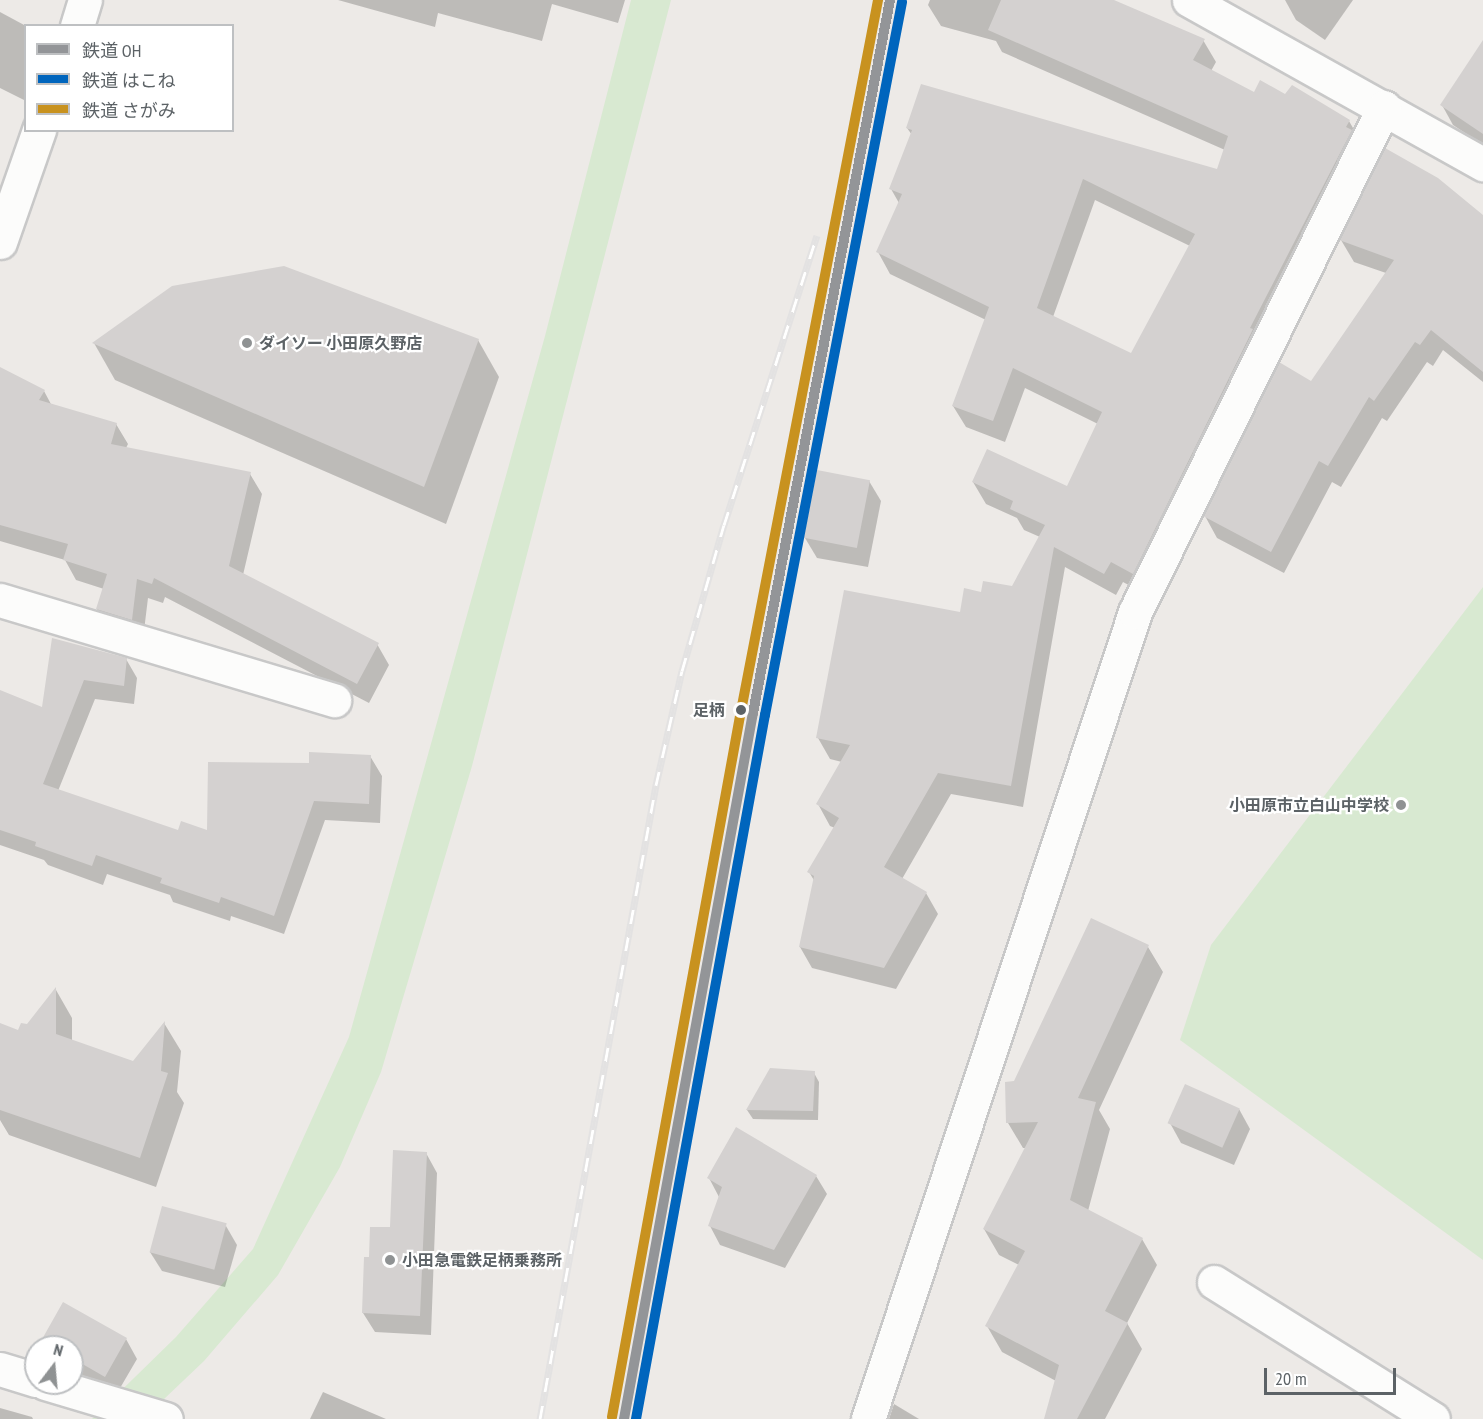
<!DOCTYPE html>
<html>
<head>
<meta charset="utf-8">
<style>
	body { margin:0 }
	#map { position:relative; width:1483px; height:1419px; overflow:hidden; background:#edeae7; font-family:"PT Sans Narrow","Noto Sans JP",sans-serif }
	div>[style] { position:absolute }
	.green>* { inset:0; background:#d8e9d1 }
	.shadow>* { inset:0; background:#0003 }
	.building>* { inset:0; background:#d4d1d0; transform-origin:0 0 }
	.roads { filter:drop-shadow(2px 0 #c8c8c8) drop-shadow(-2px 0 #c8c8c8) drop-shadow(0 2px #c8c8c8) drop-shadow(0 -2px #c8c8c8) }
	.minor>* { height:33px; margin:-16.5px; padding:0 16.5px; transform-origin:16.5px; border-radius:16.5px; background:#fcfcfb }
	.rail>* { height:7px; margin-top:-3.5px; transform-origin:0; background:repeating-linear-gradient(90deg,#fff 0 14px,#e3e2e2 0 28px); box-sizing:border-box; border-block:2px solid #e3e2e2 }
	.rail-1>* { height:10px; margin:-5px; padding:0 5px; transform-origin:5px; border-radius:5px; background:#939598 }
	.rail-2>* { height:10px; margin:-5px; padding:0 5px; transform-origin:5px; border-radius:5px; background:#0065bd }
	.rail-3>* { height:10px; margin:-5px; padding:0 5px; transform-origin:5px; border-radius:5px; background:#c8921f }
	.dots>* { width:16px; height:16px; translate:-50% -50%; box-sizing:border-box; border:3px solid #fff; border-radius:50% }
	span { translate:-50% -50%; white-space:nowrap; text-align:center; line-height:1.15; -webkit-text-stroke:4.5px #fff; paint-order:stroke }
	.poi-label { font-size:16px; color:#5c6266; font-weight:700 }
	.left { translate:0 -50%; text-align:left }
	.right { translate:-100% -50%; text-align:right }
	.stop-label { font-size:16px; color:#5c6266; font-weight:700 }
	.legend { position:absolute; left:24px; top:24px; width:210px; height:108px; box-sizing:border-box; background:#fff; border:2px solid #bec0c2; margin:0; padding:8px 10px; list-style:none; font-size:18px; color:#5c6266 }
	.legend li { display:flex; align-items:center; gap:12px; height:30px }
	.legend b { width:30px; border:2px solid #bec0c2 }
	.north { position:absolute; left:24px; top:1335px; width:60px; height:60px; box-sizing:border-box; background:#fff; border:2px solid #bec0c2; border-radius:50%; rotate:16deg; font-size:16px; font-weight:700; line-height:24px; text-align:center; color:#5c6266 }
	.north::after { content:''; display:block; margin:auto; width:21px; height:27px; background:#8f9293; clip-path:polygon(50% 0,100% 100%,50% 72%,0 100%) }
	.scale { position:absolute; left:1264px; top:1368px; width:132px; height:27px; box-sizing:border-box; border:3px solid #5c6266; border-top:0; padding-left:8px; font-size:18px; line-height:21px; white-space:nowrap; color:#5c6266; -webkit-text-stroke:4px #fff; paint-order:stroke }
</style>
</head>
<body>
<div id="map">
	<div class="green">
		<div style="clip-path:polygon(631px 0,671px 0,472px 766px,381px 1072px,340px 1167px,278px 1275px,204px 1361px,143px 1419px,92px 1419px,176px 1337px,253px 1249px,349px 1037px,545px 336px)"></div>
		<div style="clip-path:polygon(1483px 587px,1483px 1260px,1180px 1040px,1211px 945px)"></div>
	</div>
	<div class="shadow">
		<div style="clip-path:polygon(338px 0,625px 0,618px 23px,552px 4px,542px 41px,438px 13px,435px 27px)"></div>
		<div style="clip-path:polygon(evenodd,930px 0,1110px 0,1203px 40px,1216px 62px,1211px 71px,1254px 94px,1286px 96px,1349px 121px,1361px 142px,1145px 594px,1123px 582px,1116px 595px,1065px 567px,1023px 807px,951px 794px,902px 879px,926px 893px,938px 914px,896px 989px,812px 968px,800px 947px,815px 882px,809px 872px,835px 828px,830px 826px,818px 804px,842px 762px,830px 759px,818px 738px,983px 593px,1013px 587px,1040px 537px,1024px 530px,1017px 518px,986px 504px,973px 482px,1067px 488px,1098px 424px,1025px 388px,1005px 442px,966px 427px,953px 406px,986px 320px,890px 274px,878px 252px,899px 203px,891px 189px,912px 135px,907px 128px,1217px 171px,1225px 150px,1002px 52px,996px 41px,941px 26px,928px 5px,930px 0,1095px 200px,1190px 246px,1132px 355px,1053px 317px,1095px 200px)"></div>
		<div style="clip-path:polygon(1285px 0,1353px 0,1325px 40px,1296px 20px)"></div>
		<div style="clip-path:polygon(0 12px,26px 26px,26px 101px,0 88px)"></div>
		<div style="clip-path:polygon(1483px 86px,1483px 145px,1453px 125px,1442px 105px)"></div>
		<div style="clip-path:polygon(1483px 217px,1483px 382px,1443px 350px,1433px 366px,1427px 362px,1387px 421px,1382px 418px,1341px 487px,1332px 482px,1284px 573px,1217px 538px,1205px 516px,1311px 383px,1386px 273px,1354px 262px,1341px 240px)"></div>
		<div style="clip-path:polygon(478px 340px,499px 377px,446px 524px,115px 380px,94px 343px)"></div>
		<div style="clip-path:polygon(0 379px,44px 391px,52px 406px,116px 424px,128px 444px,126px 448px,250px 474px,262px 494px,243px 575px,377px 644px,389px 665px,369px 703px,165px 597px,163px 603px,148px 598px,143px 639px,109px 629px,97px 609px,104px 589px,76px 580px,65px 560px,0 541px)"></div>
		<div style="clip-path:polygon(869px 481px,881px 501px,868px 567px,817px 558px,805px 538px)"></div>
		<div style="clip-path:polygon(53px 639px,126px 659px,137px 678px,134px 704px,95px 699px,58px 791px,179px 832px,208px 832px,310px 765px,370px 756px,382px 776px,380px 823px,325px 820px,284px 934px,231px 916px,230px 921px,173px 902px,170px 895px,107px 874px,103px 885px,48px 865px,44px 860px,0 845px,0 691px,43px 709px)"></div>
		<div style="clip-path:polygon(1091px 920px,1148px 947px,1163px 972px,1099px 1110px,1110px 1129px,1088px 1211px,1142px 1239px,1157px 1265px,1127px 1323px,1142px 1349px,1105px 1419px,1045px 1419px,1056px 1381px,1002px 1352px,987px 1326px,1019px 1265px,999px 1255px,984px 1229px,1027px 1148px,1023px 1148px,1008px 1123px,1015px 1083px)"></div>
		<div style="clip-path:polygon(56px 990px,72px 1018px,72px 1041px,134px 1062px,164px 1023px,181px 1051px,177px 1092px,184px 1103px,156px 1187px,9px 1135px,0 1120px,0 1025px,19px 1031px,27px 1026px)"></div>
		<div style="clip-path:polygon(814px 1073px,819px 1082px,818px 1120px,753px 1119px,747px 1110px)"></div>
		<div style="clip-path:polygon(1239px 1109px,1250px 1129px,1234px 1165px,1181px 1143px,1170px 1123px)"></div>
		<div style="clip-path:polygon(426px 1153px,437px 1173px,431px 1335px,375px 1332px,363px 1313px,370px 1259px,391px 1228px)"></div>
		<div style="clip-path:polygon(816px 1176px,827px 1194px,785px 1268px,720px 1245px,710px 1226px,719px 1197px,709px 1178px)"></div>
		<div style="clip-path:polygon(226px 1226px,237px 1245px,225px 1287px,162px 1271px,150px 1252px)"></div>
		<div style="clip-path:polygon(126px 1339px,137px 1359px,116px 1395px,72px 1371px,72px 1347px,46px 1347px,43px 1341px)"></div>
		<div style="clip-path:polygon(323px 1392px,386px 1419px,310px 1419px)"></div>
		<div style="clip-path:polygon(894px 1404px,919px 1419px,889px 1419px)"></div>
		<div style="clip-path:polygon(0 1408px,32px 1417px,33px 1419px,0 1419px)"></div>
	</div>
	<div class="building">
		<div style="clip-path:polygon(evenodd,1001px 0,1114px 0,1205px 39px,1193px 60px,1254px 92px,1260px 80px,1285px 94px,1292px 85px,1350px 120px,1346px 127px,1352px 130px,1250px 328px,1253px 329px,1133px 574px,1111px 562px,1104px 574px,1054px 547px,1011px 786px,938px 773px,884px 867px,927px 892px,884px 968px,799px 947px,814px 876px,807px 872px,839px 818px,816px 804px,850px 745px,816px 738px,844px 590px,960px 612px,964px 588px,981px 592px,983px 581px,1012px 586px,1045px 525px,1010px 509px,1013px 501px,972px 482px,987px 449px,1067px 486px,1102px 412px,1013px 368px,993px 421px,952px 406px,989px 307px,876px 252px,902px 194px,889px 189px,912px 130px,906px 128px,921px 84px,1217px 169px,1228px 136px,988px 30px,1001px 0,1083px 179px,1195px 234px,1131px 353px,1037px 308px,1083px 179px)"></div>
		<div style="clip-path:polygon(1483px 40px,1483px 134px,1440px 105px)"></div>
		<div style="clip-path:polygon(1385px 148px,1438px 178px,1483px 215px,1483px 372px,1431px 330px,1420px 345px,1415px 342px,1374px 401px,1369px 397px,1328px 466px,1319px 461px,1271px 552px,1203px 516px,1279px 362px,1311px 381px,1394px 260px,1339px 240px)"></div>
		<div style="clip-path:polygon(284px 266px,479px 339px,424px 487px,92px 343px,172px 286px)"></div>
		<div style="clip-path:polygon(0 367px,45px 390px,39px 400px,117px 423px,111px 444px,251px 472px,229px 566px,379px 643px,357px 684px,154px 578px,152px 584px,137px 579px,132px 620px,96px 609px,107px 574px,63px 560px,68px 544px,0 525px)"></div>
		<div style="left:817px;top:470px;width:54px;height:69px;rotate:11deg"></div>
		<div style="clip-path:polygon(52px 638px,127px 658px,124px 686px,84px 680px,43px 784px,178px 830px,181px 821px,207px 830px,208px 762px,309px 763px,309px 752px,371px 755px,369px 804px,314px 801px,274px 916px,221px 897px,219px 903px,160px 883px,162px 878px,96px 855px,92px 866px,35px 846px,36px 842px,0 830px,0 690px,42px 707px)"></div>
		<div style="clip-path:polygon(1091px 918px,1149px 945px,1078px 1098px,1096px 1102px,1070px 1200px,1143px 1238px,1105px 1311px,1128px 1323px,1077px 1419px,1044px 1419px,1059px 1365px,985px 1326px,1025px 1251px,983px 1229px,1038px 1122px,1006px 1123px,1005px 1082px,1014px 1081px)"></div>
		<div style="clip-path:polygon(56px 987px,56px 1034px,133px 1061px,165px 1021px,161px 1071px,168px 1073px,140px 1158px,0 1110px,0 1023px,18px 1030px,21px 1023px,27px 1024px)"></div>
		<div style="clip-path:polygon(770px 1068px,815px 1071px,813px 1111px,746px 1110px)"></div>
		<div style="left:1185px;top:1084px;width:60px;height:43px;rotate:24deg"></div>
		<div style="clip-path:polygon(736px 1127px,817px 1175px,774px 1250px,708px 1226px,722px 1187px,707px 1178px)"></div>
		<div style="clip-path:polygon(393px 1150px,427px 1152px,420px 1316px,362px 1313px,364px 1257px,369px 1257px,370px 1227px,390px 1227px)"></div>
		<div style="left:162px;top:1206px;width:67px;height:48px;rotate:15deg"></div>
		<div style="clip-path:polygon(63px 1302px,127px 1338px,105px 1377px,72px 1358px,72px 1347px,52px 1347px,41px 1341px)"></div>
	</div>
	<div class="roads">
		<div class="minor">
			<div style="left:1189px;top:0;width:337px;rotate:29.2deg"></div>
			<div style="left:77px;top:26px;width:27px;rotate:-73deg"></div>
			<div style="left:0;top:242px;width:119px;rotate:-70.8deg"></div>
			<div style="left:0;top:600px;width:349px;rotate:16.7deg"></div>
			<div style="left:1214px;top:1282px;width:258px;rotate:32deg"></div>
			<div style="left:0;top:1369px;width:38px;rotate:17deg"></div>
			<div style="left:45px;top:1383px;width:126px;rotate:16.6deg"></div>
			<div style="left:868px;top:1419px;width:850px;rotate:-71.69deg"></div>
			<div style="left:1135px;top:612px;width:563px;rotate:-63.75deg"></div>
		</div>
	</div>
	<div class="rail">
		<div style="left:540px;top:1419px;width:645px;rotate:-79.63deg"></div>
		<div style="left:656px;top:785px;width:117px;rotate:-77.2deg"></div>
		<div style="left:682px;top:671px;width:152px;rotate:-74deg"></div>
		<div style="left:724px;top:525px;width:304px;rotate:-72.2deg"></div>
	</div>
	<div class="rail-1">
		<div style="left:624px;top:1419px;width:718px;rotate:-79.65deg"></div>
		<div style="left:753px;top:713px;width:726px;rotate:-79.12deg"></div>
	</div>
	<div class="rail-2">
		<div style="left:636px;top:1419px;width:716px;rotate:-79.62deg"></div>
		<div style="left:765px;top:715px;width:726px;rotate:-79.12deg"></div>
	</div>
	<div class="rail-3">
		<div style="left:612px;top:1417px;width:718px;rotate:-79.65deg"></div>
		<div style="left:741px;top:711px;width:724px;rotate:-79.09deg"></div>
	</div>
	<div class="dots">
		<div style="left:247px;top:343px;background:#8f9293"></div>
		<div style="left:741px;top:710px;background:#5c6266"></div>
		<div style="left:1401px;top:805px;background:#8f9293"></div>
		<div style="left:390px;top:1260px;background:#8f9293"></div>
	</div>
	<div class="poi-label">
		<span class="left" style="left:259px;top:343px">ダイソー 小田原久野店</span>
		<span class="right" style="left:1389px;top:805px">小田原市立白山中学校</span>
		<span class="left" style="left:402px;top:1260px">小田急電鉄足柄乗務所</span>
	</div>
	<div class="stop-label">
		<span class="right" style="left:725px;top:710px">足柄</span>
	</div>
	<ul class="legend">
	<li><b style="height:8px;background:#939598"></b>鉄道 OH</li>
	<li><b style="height:8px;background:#0065bd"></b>鉄道 はこね</li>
	<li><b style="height:8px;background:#c8921f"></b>鉄道 さがみ</li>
	</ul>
	<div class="north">N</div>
	<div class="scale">20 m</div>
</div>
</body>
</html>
